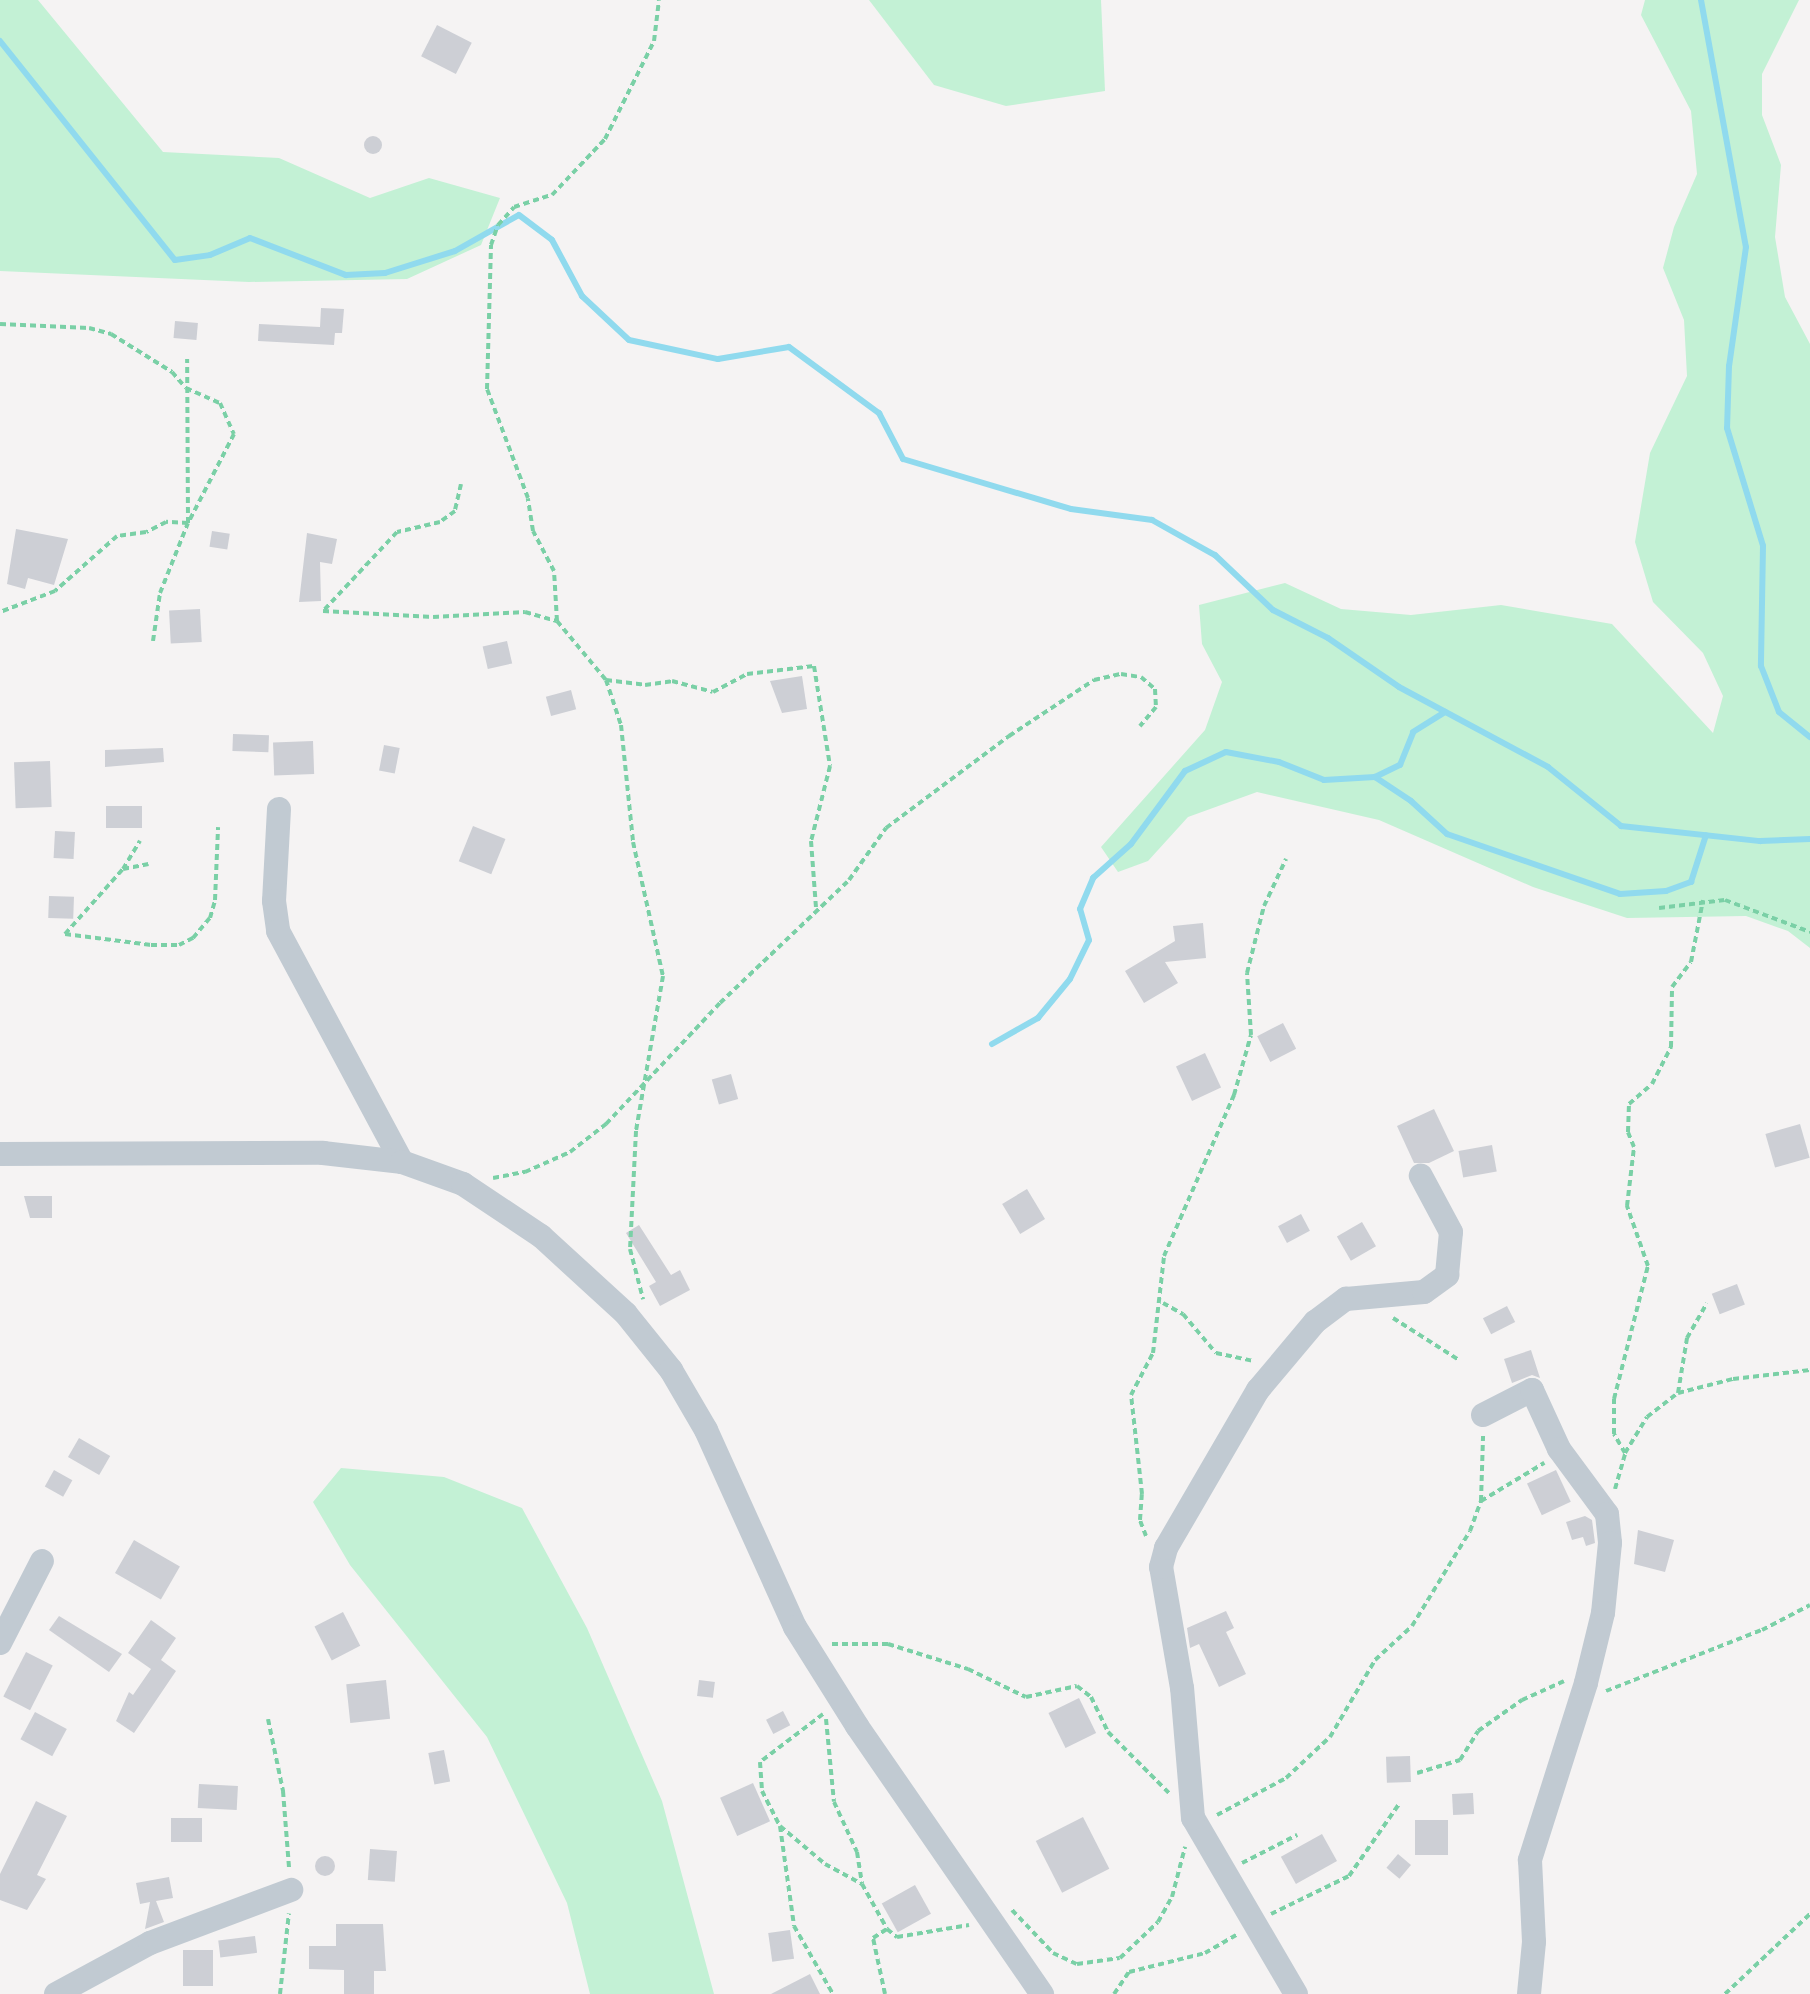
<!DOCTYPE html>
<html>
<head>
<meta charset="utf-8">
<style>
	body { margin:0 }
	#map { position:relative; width:1810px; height:1994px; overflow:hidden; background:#f5f3f3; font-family:Mulish,sans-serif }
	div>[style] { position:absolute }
	.green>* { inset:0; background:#c3f1d5 }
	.stream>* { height:6px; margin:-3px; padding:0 3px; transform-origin:3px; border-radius:3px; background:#90daee }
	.building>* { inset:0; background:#cdcfd5; transform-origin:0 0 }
	.round { border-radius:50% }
	.path>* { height:4px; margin-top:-2px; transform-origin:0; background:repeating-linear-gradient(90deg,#7ad0a6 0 6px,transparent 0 10px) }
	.minor>* { height:24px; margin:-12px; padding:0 12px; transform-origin:12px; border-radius:12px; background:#c1cad2 }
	span { translate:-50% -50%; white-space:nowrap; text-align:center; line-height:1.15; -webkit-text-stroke:8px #fff; paint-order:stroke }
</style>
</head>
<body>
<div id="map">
	<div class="green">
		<div style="clip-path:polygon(0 0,38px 0,163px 152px,279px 158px,370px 198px,429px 178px,500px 198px,481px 245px,407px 279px,249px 282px,0 271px)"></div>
		<div style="clip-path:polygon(869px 0,1101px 0,1105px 91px,1006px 106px,934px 85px)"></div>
		<div style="clip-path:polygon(1645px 0,1799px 0,1762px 74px,1762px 115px,1781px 165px,1775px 237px,1785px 297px,1810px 344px,1810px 948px,1788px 931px,1746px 916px,1627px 918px,1533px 887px,1379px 820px,1257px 792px,1188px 817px,1148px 861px,1118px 872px,1101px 847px,1205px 730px,1222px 682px,1202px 644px,1199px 605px,1285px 583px,1341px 609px,1411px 615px,1501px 605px,1612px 624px,1713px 733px,1723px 696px,1703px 653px,1653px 602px,1635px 542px,1650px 453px,1687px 376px,1684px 320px,1663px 268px,1674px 227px,1697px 174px,1691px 111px,1641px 15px)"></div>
		<div style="clip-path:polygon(341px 1468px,444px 1477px,522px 1508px,587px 1628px,662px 1801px,714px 1994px,590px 1994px,567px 1903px,487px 1737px,350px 1565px,313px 1502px)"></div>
	</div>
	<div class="stream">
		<div style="left:1701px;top:0;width:251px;rotate:79.7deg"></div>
		<div style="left:1746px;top:247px;width:120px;rotate:98.1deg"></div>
		<div style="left:1729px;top:366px;width:62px;rotate:91.8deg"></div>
		<div style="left:1727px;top:428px;width:123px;rotate:73deg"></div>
		<div style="left:1763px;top:546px;width:120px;rotate:91deg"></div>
		<div style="left:1761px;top:666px;width:49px;rotate:68.6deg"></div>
		<div style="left:1779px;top:712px;width:40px;rotate:39deg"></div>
		<div style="left:0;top:41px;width:280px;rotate:51.4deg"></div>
		<div style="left:175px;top:260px;width:35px;rotate:-8deg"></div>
		<div style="left:210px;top:255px;width:43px;rotate:-23deg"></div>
		<div style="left:250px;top:238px;width:103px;rotate:21.1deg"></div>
		<div style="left:346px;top:275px;width:39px;rotate:-3deg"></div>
		<div style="left:385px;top:273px;width:73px;rotate:-17.4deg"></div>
		<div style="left:455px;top:251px;width:73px;rotate:-29.4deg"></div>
		<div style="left:519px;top:215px;width:41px;rotate:37.1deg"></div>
		<div style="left:552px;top:240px;width:64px;rotate:61.8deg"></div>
		<div style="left:582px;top:296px;width:64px;rotate:43.1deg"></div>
		<div style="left:629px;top:340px;width:91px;rotate:12.1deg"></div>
		<div style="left:718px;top:359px;width:72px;rotate:-9.6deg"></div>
		<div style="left:789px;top:347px;width:112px;rotate:36.3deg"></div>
		<div style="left:879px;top:413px;width:52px;rotate:62.4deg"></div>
		<div style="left:903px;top:459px;width:175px;rotate:16.6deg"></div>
		<div style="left:1071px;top:509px;width:82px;rotate:7.7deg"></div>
		<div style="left:1152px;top:520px;width:72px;rotate:29.1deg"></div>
		<div style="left:1215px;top:555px;width:80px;rotate:43.5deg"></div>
		<div style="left:1273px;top:610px;width:62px;rotate:27deg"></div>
		<div style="left:1328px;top:638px;width:86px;rotate:34.6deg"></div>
		<div style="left:1399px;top:687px;width:169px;rotate:28.2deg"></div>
		<div style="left:1548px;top:767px;width:94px;rotate:38.9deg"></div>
		<div style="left:1621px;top:826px;width:140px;rotate:6.2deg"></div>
		<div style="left:1760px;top:841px;width:50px;rotate:-2.3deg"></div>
		<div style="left:1375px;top:777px;width:43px;rotate:33.7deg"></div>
		<div style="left:1411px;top:801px;width:49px;rotate:42.5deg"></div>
		<div style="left:1447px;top:834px;width:183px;rotate:19.1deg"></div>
		<div style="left:1620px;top:894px;width:46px;rotate:-3.7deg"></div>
		<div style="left:1666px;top:891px;width:27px;rotate:-20deg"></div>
		<div style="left:1691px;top:882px;width:49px;rotate:-72.3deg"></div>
		<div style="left:992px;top:1044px;width:53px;rotate:-29.5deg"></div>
		<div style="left:1038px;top:1018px;width:50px;rotate:-50.6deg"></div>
		<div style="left:1070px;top:979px;width:43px;rotate:-64deg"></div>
		<div style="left:1089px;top:940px;width:32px;rotate:-106deg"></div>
		<div style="left:1080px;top:909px;width:34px;rotate:-67deg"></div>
		<div style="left:1093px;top:878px;width:51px;rotate:-41.8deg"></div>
		<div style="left:1131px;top:844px;width:91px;rotate:-53.5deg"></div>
		<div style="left:1185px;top:771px;width:45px;rotate:-24.9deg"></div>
		<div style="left:1226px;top:752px;width:54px;rotate:10.7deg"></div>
		<div style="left:1279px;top:762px;width:48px;rotate:21.8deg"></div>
		<div style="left:1324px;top:780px;width:51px;rotate:-3.4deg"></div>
		<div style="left:1375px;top:777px;width:28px;rotate:-26deg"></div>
		<div style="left:1400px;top:765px;width:35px;rotate:-68deg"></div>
		<div style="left:1413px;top:732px;width:38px;rotate:-32deg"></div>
	</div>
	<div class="building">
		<div style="left:437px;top:25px;width:39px;height:35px;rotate:27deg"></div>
		<div class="round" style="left:364px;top:136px;width:18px;height:18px"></div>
		<div style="clip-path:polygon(321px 308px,344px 309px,342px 333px,335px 333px,334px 345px,258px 341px,259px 324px,320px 327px)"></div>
		<div style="left:175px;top:321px;width:23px;height:17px;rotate:5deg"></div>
		<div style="clip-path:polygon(16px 529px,68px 539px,54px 585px,28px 578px,25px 589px,7px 584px)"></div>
		<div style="left:212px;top:531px;width:18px;height:16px;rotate:9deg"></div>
		<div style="clip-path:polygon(307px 533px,337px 539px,332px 564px,320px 562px,321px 601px,299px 602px)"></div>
		<div style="left:200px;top:609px;width:33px;height:31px;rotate:87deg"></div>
		<div style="left:507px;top:641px;width:23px;height:25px;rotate:77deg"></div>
		<div style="clip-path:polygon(802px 676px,807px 709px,782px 713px,770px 681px)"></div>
		<div style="left:571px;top:690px;width:20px;height:26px;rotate:75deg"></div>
		<div style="left:233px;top:734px;width:36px;height:17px;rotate:2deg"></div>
		<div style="left:313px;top:741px;width:33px;height:40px;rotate:88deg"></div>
		<div style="left:384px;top:745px;width:16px;height:26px;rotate:11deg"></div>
		<div style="clip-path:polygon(163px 748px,164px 762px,105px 767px,105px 750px)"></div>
		<div style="left:50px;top:761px;width:46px;height:36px;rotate:88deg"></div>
		<div style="left:106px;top:806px;width:36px;height:22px"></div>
		<div style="left:473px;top:826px;width:35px;height:38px;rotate:22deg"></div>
		<div style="left:55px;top:831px;width:20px;height:27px;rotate:3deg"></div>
		<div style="left:49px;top:896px;width:25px;height:22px;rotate:2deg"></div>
		<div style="clip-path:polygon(1203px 923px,1206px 958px,1165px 962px,1178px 983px,1144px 1003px,1125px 971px,1175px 941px,1173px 926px)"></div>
		<div style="left:1283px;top:1023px;width:29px;height:29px;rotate:63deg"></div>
		<div style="left:1205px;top:1053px;width:38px;height:32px;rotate:65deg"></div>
		<div style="left:731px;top:1074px;width:26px;height:20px;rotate:74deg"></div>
		<div style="clip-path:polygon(1434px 1109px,1454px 1151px,1429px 1163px,1414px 1163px,1397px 1126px)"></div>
		<div style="left:1800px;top:1124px;width:35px;height:36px;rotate:74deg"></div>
		<div style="left:1492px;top:1145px;width:27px;height:34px;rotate:80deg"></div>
		<div style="left:1027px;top:1189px;width:35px;height:29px;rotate:59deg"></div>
		<div style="clip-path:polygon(24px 1196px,52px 1196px,52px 1218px,30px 1218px)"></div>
		<div style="left:1301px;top:1214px;width:19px;height:26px;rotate:62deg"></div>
		<div style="left:1362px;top:1222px;width:28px;height:29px;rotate:60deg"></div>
		<div style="clip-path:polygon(639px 1225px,671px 1275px,680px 1270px,690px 1290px,660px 1306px,649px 1286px,656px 1282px,626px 1233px)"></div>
		<div style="left:1737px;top:1284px;width:22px;height:27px;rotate:69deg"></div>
		<div style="left:1507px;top:1306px;width:18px;height:27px;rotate:63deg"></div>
		<div style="clip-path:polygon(1531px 1350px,1540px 1378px,1532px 1375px,1512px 1383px,1504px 1359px)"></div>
		<div style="left:79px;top:1438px;width:36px;height:22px;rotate:30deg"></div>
		<div style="left:54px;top:1470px;width:21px;height:19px;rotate:29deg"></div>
		<div style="left:1556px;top:1470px;width:35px;height:32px;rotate:65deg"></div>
		<div style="clip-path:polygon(1585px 1516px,1592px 1520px,1595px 1543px,1586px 1546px,1583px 1537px,1572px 1540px,1566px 1522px)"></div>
		<div style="clip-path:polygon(1638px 1530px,1674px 1540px,1665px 1572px,1634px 1564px)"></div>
		<div style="left:134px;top:1540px;width:53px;height:38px;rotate:30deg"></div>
		<div style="clip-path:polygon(1226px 1611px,1234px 1628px,1226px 1632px,1246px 1674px,1219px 1687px,1199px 1644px,1190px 1648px,1187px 1628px)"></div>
		<div style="left:343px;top:1612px;width:38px;height:32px;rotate:63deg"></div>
		<div style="clip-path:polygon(59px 1616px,122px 1654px,109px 1672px,49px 1630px)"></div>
		<div style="clip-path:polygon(151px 1620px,176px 1638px,161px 1660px,176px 1671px,134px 1733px,116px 1721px,129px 1692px,133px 1695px,151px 1669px,128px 1653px)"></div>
		<div style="left:26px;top:1652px;width:30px;height:50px;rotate:27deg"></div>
		<div style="left:386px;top:1680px;width:39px;height:40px;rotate:84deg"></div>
		<div style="left:699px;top:1680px;width:16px;height:16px;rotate:7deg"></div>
		<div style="left:1079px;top:1698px;width:39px;height:34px;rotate:64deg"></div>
		<div style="left:783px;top:1711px;width:16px;height:19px;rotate:63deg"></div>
		<div style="left:35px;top:1712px;width:36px;height:31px;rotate:28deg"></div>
		<div style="left:444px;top:1750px;width:32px;height:16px;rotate:79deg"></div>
		<div style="left:1410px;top:1756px;width:26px;height:24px;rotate:88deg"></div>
		<div style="left:753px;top:1783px;width:42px;height:36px;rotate:66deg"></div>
		<div style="left:199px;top:1784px;width:39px;height:24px;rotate:3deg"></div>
		<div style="left:1473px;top:1793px;width:21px;height:21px;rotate:87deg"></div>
		<div style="clip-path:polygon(36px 1801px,67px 1816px,37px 1875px,46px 1879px,27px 1910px,0 1900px,0 1874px)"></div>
		<div style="left:1083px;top:1817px;width:58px;height:53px;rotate:63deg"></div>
		<div style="left:171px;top:1818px;width:31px;height:24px"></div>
		<div style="left:1415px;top:1820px;width:33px;height:35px"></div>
		<div style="left:1322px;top:1834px;width:31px;height:47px;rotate:61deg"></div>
		<div style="left:370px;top:1849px;width:27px;height:31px;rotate:4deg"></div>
		<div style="left:1398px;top:1854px;width:17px;height:18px;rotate:40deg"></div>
		<div class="round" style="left:315px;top:1856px;width:20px;height:20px"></div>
		<div style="clip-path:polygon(169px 1877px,173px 1898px,156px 1901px,164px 1922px,145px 1929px,150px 1902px,140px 1904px,136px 1883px)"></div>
		<div style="left:915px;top:1885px;width:33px;height:38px;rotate:61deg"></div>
		<div style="clip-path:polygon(336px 1924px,383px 1924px,386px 1971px,374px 1971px,374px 1994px,344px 1994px,344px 1970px,309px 1969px,309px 1946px,336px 1946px)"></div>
		<div style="left:790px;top:1930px;width:29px;height:22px;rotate:82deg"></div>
		<div style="left:255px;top:1936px;width:17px;height:37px;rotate:83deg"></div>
		<div style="left:183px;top:1950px;width:30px;height:36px"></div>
		<div style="clip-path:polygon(810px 1974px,820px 1994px,771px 1994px)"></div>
	</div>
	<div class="path">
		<div style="left:0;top:324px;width:89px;rotate:2.6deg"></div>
		<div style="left:89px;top:328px;width:23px;rotate:15deg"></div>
		<div style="left:111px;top:334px;width:72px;rotate:31.9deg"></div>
		<div style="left:172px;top:372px;width:21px;rotate:49deg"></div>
		<div style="left:186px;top:388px;width:37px;rotate:24deg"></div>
		<div style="left:220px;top:403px;width:34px;rotate:66deg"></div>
		<div style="left:234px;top:434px;width:100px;rotate:117.3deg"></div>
		<div style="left:188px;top:523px;width:22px;rotate:-177deg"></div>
		<div style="left:166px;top:522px;width:22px;rotate:153deg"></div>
		<div style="left:146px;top:532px;width:29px;rotate:172deg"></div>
		<div style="left:117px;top:536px;width:83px;rotate:138.4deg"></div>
		<div style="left:55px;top:591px;width:59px;rotate:159.1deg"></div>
		<div style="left:461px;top:484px;width:28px;rotate:103deg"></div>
		<div style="left:455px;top:511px;width:19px;rotate:144deg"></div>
		<div style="left:440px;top:522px;width:44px;rotate:166.9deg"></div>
		<div style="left:397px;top:532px;width:108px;rotate:133.1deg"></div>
		<div style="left:323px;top:611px;width:110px;rotate:3.1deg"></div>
		<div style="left:433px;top:617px;width:92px;rotate:-3.1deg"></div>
		<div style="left:525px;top:612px;width:33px;rotate:16deg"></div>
		<div style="left:557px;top:621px;width:77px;rotate:50.3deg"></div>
		<div style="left:606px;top:680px;width:47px;rotate:71.6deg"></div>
		<div style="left:621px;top:725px;width:118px;rotate:84.1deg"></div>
		<div style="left:633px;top:842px;width:137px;rotate:77.4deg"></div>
		<div style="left:663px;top:976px;width:157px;rotate:99.9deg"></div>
		<div style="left:636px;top:1131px;width:118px;rotate:92.9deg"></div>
		<div style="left:630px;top:1249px;width:52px;rotate:75.4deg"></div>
		<div style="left:557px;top:621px;width:50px;rotate:-93.4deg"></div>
		<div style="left:554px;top:571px;width:45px;rotate:-117.7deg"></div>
		<div style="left:533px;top:531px;width:33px;rotate:-99deg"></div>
		<div style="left:528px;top:498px;width:116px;rotate:-110.6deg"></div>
		<div style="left:487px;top:389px;width:144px;rotate:-88.4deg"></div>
		<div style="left:491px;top:245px;width:21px;rotate:-71deg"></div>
		<div style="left:498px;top:225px;width:24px;rotate:-48deg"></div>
		<div style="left:514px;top:207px;width:40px;rotate:-18deg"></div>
		<div style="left:552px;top:195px;width:77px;rotate:-46.6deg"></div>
		<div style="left:605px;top:139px;width:110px;rotate:-63.4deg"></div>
		<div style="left:654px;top:41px;width:41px;rotate:-83deg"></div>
		<div style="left:153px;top:641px;width:49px;rotate:-81.7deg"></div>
		<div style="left:160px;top:593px;width:75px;rotate:-68.2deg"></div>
		<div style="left:188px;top:523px;width:164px;rotate:-90.3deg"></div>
		<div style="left:606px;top:680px;width:39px;rotate:7deg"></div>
		<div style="left:645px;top:685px;width:27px;rotate:-8deg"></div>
		<div style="left:672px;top:681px;width:42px;rotate:15deg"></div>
		<div style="left:713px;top:692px;width:38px;rotate:-28deg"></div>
		<div style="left:747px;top:674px;width:67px;rotate:-6.8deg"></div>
		<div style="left:814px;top:666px;width:101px;rotate:80.9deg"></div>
		<div style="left:830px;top:766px;width:77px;rotate:104.2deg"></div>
		<div style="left:811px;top:841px;width:67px;rotate:85.7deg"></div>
		<div style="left:123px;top:869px;width:33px;rotate:-59deg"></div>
		<div style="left:1659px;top:908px;width:66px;rotate:-6.9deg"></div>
		<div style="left:1725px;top:900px;width:91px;rotate:20.6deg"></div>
		<div style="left:65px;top:934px;width:87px;rotate:7.3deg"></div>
		<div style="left:151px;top:945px;width:28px"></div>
		<div style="left:179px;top:945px;width:16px;rotate:-27deg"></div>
		<div style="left:193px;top:938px;width:26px;rotate:-50deg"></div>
		<div style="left:210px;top:918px;width:19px;rotate:-74deg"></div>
		<div style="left:215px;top:900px;width:73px;rotate:-87.6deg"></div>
		<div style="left:65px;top:934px;width:87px;rotate:-48.3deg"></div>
		<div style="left:123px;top:869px;width:26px;rotate:-11deg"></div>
		<div style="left:493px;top:1178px;width:33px;rotate:-11deg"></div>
		<div style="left:525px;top:1172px;width:49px;rotate:-24deg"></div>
		<div style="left:570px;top:1152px;width:46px;rotate:-37.9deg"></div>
		<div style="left:606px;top:1124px;width:166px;rotate:-46.7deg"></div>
		<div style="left:720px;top:1003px;width:178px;rotate:-43.6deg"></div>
		<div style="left:849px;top:880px;width:64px;rotate:-54.6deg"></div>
		<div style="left:886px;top:828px;width:154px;rotate:-36.8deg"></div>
		<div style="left:1009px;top:736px;width:102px;rotate:-33.4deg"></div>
		<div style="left:1094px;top:680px;width:28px;rotate:-13deg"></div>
		<div style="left:1121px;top:674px;width:20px;rotate:9deg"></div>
		<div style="left:1141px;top:677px;width:18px;rotate:41deg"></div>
		<div style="left:1155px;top:689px;width:18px;rotate:87deg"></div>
		<div style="left:1156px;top:707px;width:25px;rotate:130deg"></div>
		<div style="left:1163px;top:1303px;width:23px;rotate:29deg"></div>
		<div style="left:1183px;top:1314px;width:51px;rotate:49.8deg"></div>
		<div style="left:1216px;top:1353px;width:39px;rotate:12deg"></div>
		<div style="left:1393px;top:1318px;width:78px;rotate:32.5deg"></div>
		<div style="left:1678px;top:1393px;width:56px;rotate:-80.7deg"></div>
		<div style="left:1687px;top:1338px;width:40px;rotate:-60.3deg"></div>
		<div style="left:1625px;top:1453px;width:22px;rotate:-120deg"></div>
		<div style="left:1614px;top:1434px;width:35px;rotate:-90deg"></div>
		<div style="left:1614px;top:1399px;width:137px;rotate:-75.7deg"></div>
		<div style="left:1648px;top:1266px;width:64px;rotate:-109.3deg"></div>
		<div style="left:1627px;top:1206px;width:59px;rotate:-83.2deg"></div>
		<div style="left:1634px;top:1147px;width:16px;rotate:-112deg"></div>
		<div style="left:1628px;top:1132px;width:28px;rotate:-88deg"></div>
		<div style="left:1629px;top:1104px;width:30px;rotate:-41deg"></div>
		<div style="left:1652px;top:1084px;width:42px;rotate:-62.8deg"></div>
		<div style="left:1671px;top:1047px;width:60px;rotate:-89deg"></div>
		<div style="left:1672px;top:987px;width:31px;rotate:-53deg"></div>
		<div style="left:1691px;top:962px;width:63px;rotate:-79deg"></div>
		<div style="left:1615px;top:1489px;width:37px;rotate:-74deg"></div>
		<div style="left:1625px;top:1453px;width:42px;rotate:-58.6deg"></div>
		<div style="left:1647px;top:1417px;width:39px;rotate:-38deg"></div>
		<div style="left:1678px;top:1393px;width:57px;rotate:-14.3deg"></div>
		<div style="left:1733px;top:1379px;width:78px;rotate:-6.7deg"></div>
		<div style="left:1481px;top:1501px;width:74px;rotate:-31.1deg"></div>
		<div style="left:1146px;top:1536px;width:17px;rotate:-111deg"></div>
		<div style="left:1140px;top:1520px;width:26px;rotate:-86deg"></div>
		<div style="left:1142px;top:1494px;width:100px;rotate:-96.3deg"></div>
		<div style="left:1131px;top:1395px;width:47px;rotate:-62.4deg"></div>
		<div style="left:1153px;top:1353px;width:98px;rotate:-83.5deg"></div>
		<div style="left:1164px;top:1256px;width:176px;rotate:-66.5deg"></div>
		<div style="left:1234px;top:1095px;width:62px;rotate:-74.2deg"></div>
		<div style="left:1251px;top:1035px;width:62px;rotate:-93.7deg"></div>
		<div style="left:1247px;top:973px;width:69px;rotate:-75.8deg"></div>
		<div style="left:1264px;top:906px;width:52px;rotate:-64.9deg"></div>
		<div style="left:832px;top:1644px;width:56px"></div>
		<div style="left:888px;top:1644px;width:84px;rotate:17.4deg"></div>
		<div style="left:968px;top:1669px;width:64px;rotate:25.8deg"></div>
		<div style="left:1026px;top:1697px;width:52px;rotate:-12.2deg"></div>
		<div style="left:1077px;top:1686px;width:18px;rotate:38deg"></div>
		<div style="left:1091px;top:1697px;width:39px;rotate:64deg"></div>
		<div style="left:1108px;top:1732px;width:86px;rotate:45deg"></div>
		<div style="left:1606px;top:1691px;width:168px;rotate:-21.4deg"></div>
		<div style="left:1762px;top:1630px;width:54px;rotate:-27.5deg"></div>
		<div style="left:823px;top:1714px;width:79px;rotate:142.7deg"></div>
		<div style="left:760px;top:1762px;width:29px;rotate:86deg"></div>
		<div style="left:762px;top:1791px;width:39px;rotate:63deg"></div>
		<div style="left:780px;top:1826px;width:101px;rotate:82deg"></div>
		<div style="left:794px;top:1926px;width:78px;rotate:60.2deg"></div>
		<div style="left:268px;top:1719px;width:74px;rotate:78.2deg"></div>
		<div style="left:283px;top:1791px;width:77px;rotate:85.5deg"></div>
		<div style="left:826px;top:1719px;width:83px;rotate:84.5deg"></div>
		<div style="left:834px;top:1802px;width:55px;rotate:65.3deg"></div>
		<div style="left:857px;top:1852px;width:32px;rotate:81deg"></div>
		<div style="left:862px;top:1884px;width:51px;rotate:60.9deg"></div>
		<div style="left:887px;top:1929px;width:13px;rotate:39deg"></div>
		<div style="left:897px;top:1937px;width:73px;rotate:-9.5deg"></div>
		<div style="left:1417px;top:1773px;width:45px;rotate:-16.8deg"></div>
		<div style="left:1460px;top:1760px;width:34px;rotate:-58deg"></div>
		<div style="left:1478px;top:1731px;width:54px;rotate:-35.2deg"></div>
		<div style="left:1522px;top:1700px;width:46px;rotate:-24.3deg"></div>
		<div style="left:1217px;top:1815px;width:78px;rotate:-28.2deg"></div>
		<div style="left:1286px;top:1778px;width:60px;rotate:-43deg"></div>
		<div style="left:1330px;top:1737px;width:89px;rotate:-59.7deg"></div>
		<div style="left:1375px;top:1660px;width:50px;rotate:-42.6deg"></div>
		<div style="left:1412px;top:1626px;width:111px;rotate:-58.6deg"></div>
		<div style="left:1470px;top:1531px;width:32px;rotate:-70deg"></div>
		<div style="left:1481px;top:1501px;width:65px;rotate:-88.2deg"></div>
		<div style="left:780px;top:1826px;width:59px;rotate:40.2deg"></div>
		<div style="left:825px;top:1864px;width:42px;rotate:28.4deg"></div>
		<div style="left:1242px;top:1863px;width:62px;rotate:-27deg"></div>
		<div style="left:1012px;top:1910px;width:59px;rotate:46.4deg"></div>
		<div style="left:1053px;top:1953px;width:26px;rotate:25deg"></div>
		<div style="left:1077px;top:1964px;width:43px;rotate:-7.9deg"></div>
		<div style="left:1120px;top:1958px;width:52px;rotate:-43.5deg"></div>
		<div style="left:1158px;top:1922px;width:29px;rotate:-61deg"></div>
		<div style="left:1172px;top:1897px;width:52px;rotate:-75.4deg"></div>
		<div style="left:1271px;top:1914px;width:87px;rotate:-26deg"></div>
		<div style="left:1349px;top:1876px;width:88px;rotate:-55.2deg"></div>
		<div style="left:280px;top:1994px;width:81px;rotate:-83.7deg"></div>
		<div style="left:885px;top:1994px;width:57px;rotate:-102.1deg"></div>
		<div style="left:873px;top:1938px;width:17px;rotate:-33deg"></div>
		<div style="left:1114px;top:1994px;width:27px;rotate:-56deg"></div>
		<div style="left:1129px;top:1972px;width:78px;rotate:-14deg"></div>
		<div style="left:1205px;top:1953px;width:36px;rotate:-30deg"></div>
		<div style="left:1725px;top:1994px;width:117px;rotate:-43.3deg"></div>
	</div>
	<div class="minor">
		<div style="left:279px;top:809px;width:92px;rotate:93.1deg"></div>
		<div style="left:274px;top:901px;width:30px;rotate:82deg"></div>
		<div style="left:278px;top:931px;width:262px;rotate:61.8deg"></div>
		<div style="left:0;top:1154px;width:323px;rotate:-0.2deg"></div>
		<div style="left:323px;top:1153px;width:80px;rotate:6.5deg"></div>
		<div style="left:402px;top:1162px;width:65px;rotate:19.8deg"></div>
		<div style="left:463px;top:1184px;width:94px;rotate:33.7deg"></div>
		<div style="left:541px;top:1236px;width:115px;rotate:42.5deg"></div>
		<div style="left:626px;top:1314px;width:72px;rotate:51.2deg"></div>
		<div style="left:671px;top:1370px;width:69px;rotate:59.7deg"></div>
		<div style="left:706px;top:1430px;width:216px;rotate:65.7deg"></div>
		<div style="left:795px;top:1627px;width:117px;rotate:57.9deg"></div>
		<div style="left:857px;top:1726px;width:326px;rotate:55.4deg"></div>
		<div style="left:1483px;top:1415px;width:55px;rotate:-27deg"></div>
		<div style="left:1532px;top:1390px;width:65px;rotate:65.4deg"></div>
		<div style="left:1559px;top:1449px;width:81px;rotate:53.6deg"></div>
		<div style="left:1607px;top:1514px;width:29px;rotate:84deg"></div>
		<div style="left:1610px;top:1543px;width:70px;rotate:95.7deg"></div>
		<div style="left:1603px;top:1613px;width:72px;rotate:103.7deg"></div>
		<div style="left:1586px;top:1683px;width:186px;rotate:107.6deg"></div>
		<div style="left:1530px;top:1860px;width:82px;rotate:87.2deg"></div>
		<div style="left:1534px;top:1942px;width:52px;rotate:95.5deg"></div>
		<div style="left:0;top:1643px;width:92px;rotate:-62.9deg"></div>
		<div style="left:56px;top:1994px;width:107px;rotate:-28.5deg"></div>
		<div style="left:150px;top:1943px;width:151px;rotate:-20.6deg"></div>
		<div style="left:1296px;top:1994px;width:204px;rotate:-120.3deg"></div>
		<div style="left:1193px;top:1818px;width:130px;rotate:-94.8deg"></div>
		<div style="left:1182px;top:1688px;width:123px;rotate:-99.8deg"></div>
		<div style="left:1161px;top:1567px;width:20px;rotate:-75deg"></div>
		<div style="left:1166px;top:1548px;width:183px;rotate:-59.8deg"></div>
		<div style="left:1258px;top:1390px;width:89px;rotate:-50deg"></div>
		<div style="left:1315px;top:1322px;width:39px;rotate:-37deg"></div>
		<div style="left:1346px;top:1299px;width:78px;rotate:-5.1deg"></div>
		<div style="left:1424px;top:1292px;width:29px;rotate:-36deg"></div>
		<div style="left:1447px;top:1275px;width:43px;rotate:-84.7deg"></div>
		<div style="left:1451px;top:1232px;width:64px;rotate:-118.2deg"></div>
	</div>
</div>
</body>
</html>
